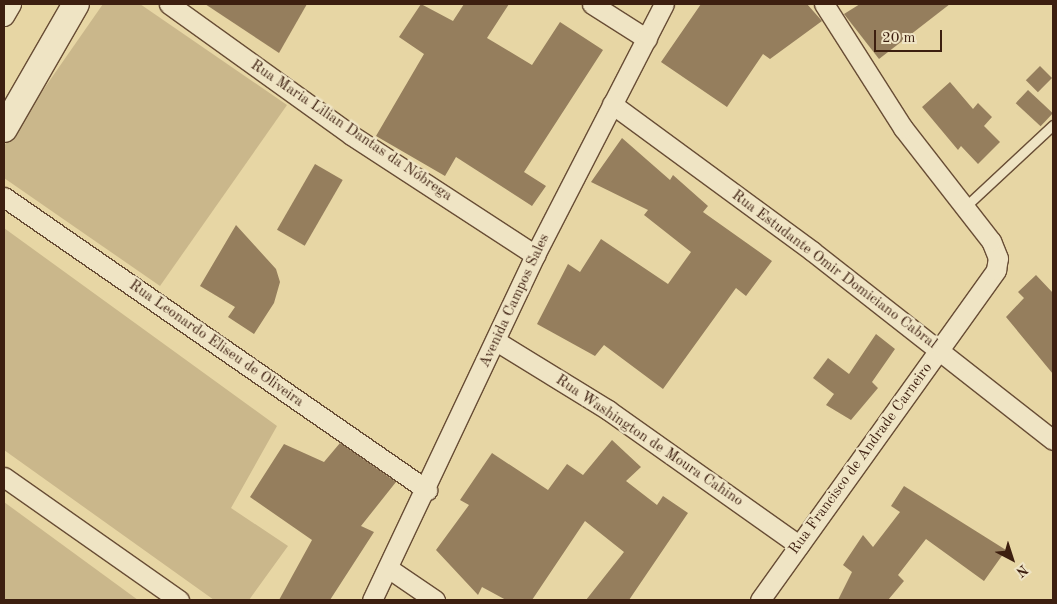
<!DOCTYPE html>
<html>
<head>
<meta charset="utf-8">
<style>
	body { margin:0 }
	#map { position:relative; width:1057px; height:604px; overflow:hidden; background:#e7d6a4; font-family:"Old Standard TT",serif }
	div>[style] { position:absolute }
	.green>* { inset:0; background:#cab78b }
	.building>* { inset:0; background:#957e5d; transform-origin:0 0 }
	.roads { filter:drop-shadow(1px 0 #684d35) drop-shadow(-1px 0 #684d35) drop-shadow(0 1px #684d35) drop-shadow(0 -1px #684d35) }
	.lane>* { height:9px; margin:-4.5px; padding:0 4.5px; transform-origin:4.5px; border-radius:4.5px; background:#efe4c4 }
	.street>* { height:19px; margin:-9.5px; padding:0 9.5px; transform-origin:9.5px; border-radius:9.5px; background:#efe4c4 }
	.secondary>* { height:26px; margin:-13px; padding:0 13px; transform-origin:13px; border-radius:13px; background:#efe4c4 }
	span { translate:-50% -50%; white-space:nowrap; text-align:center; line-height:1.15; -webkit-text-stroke:4.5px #efe4c4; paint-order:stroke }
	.street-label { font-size:15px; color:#3d1f10 }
	.frame { position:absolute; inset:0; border:5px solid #3d1f10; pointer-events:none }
	.north { position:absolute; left:987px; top:534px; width:50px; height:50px; -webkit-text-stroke:4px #efe4c4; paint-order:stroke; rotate:140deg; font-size:14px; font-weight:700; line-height:20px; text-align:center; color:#3d1f10 }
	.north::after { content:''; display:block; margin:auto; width:18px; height:22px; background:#3d1f10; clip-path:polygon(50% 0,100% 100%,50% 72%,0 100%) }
	.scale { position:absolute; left:874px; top:30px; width:68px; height:22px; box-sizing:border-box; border:2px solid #3d1f10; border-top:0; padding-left:6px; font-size:15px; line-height:18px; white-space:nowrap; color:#3d1f10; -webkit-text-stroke:4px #efe4c4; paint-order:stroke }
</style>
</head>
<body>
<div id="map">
	<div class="green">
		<div style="clip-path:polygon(103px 4px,140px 4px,287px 105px,160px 286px,4px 178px,4px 146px)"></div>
		<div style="clip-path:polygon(4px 228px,277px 426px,231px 508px,288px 546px,249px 600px,214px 600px,4px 450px)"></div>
		<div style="clip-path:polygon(4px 502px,138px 600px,4px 600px)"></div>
	</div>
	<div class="building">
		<div style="clip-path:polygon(205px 4px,307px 4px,279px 53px)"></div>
		<div style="clip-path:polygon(421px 4px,453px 21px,464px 4px,509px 4px,487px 38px,532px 65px,560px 22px,603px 50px,524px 172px,546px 186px,532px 206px,456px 157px,445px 176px,376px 136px,424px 54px,399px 37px)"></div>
		<div style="clip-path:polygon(701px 4px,807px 4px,822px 21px,770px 59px,763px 54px,727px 107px,661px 62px)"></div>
		<div style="clip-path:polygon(860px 4px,950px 4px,879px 59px,844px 14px)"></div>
		<div style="left:1040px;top:66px;width:17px;height:20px;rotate:45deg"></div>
		<div style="clip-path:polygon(950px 82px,973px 109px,978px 103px,992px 117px,984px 126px,1000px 142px,978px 164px,961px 146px,958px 150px,922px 107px)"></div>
		<div style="left:1028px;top:90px;width:34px;height:18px;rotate:43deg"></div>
		<div style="clip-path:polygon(622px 138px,670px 180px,673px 175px,708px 206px,703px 212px,772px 261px,746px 296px,736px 288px,663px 389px,604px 345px,595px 356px,537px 324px,568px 264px,580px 272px,601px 239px,668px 284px,691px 252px,644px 215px,648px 210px,591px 182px)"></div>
		<div style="left:315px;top:164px;width:32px;height:76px;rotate:30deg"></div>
		<div style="clip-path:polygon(236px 225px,276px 269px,280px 282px,274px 303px,254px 334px,228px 317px,235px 307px,200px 286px)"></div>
		<div style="clip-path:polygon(1036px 275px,1053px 293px,1053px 374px,1006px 317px,1024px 298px,1018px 292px)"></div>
		<div style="clip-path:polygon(876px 334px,895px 349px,872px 382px,878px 388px,851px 420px,826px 405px,834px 394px,813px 378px,828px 358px,849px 374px)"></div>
		<div style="clip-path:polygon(612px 440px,641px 467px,626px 481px,657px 505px,663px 496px,688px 513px,629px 600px,586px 600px,624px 552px,585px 521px,532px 600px,506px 600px,482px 587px,478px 595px,436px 550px,469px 505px,460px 500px,492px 453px,548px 490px,567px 464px,583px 475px)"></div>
		<div style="clip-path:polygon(340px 443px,396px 482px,361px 526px,374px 532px,330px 600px,279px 600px,312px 540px,250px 497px,284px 444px,324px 462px)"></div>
		<div style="clip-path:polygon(904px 486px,1006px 550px,984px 581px,926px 539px,898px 575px,904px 581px,888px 600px,838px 600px,852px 572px,843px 565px,863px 535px,873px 547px,900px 512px,891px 506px)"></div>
	</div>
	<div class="roads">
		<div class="lane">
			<div style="left:965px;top:207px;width:120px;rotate:-43deg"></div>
		</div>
		<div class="street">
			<div style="left:169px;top:4px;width:224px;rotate:35.7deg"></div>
			<div style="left:351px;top:135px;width:220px;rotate:33.1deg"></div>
			<div style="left:592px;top:4px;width:65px;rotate:32.5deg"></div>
			<div style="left:4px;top:16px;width:14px;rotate:-60deg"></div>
			<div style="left:612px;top:104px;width:248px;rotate:36.3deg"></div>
			<div style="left:812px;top:251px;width:306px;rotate:38.1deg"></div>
			<div style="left:4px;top:197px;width:515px;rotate:34.71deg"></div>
			<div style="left:496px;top:341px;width:132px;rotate:31.6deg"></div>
			<div style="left:608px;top:410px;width:234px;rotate:35.3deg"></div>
			<div style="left:4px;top:477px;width:214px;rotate:35.1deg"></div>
			<div style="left:388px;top:568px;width:57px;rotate:34.2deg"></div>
			<div style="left:372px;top:600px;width:382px;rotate:-64.7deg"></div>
			<div style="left:535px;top:255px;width:282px;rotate:-62.8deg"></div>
			<div style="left:760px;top:600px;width:406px;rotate:-54.4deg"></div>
			<div style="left:996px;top:270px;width:12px;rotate:-81deg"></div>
			<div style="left:998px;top:258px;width:18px;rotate:-112deg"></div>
			<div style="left:991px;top:241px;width:143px;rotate:-127.9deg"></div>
			<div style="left:903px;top:128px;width:147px;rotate:-122.5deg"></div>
		</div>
		<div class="secondary">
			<div style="left:4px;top:129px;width:144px;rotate:-60.1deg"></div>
		</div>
	</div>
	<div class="street-label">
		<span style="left:351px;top:131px;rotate:34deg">Rua Maria Lilian Dantas da Nóbrega</span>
		<span style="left:834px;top:270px;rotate:37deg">Rua Estudante Omir Domiciano Cabral</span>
		<span style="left:515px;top:301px;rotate:-65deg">Avenida Campos Sales</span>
		<span style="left:216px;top:344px;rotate:35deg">Rua Leonardo Eliseu de Oliveira</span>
		<span style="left:649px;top:441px;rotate:34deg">Rua Washington de Moura Cahino</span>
		<span style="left:861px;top:459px;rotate:-54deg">Rua Francisco de Andrade Carneiro</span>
	</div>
	<div class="frame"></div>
	<div class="north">N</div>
	<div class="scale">20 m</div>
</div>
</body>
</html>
